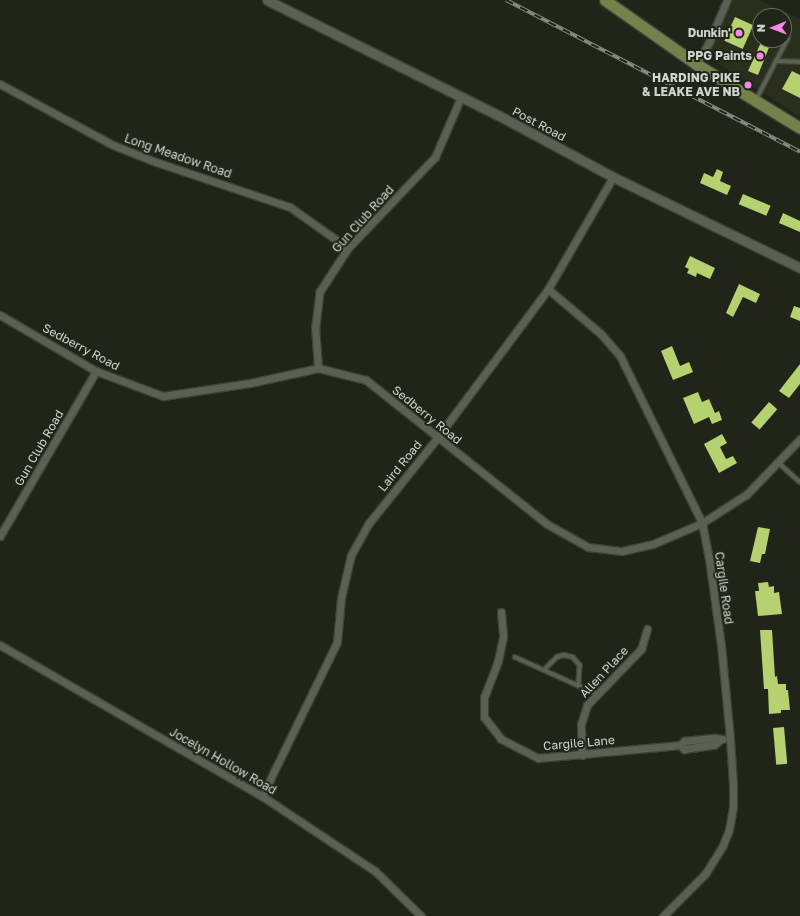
<!DOCTYPE html>
<html>
<head>
<meta charset="utf-8">
<style>
	body { margin:0 }
	#map { position:relative; width:800px; height:916px; overflow:hidden; background:#212519; font-family:"Golos Text",sans-serif }
	div>[style] { position:absolute }
	.built>* { inset:0; background:#292e1d }
	.building>* { inset:0; background:#b5d170; transform-origin:0 0 }
	.roads { filter:drop-shadow(1px 0 #3e4238) drop-shadow(-1px 0 #3e4238) drop-shadow(0 1px #3e4238) drop-shadow(0 -1px #3e4238) }
	.service>* { height:3.5px; margin:-1.75px; padding:0 1.75px; transform-origin:1.75px; border-radius:1.75px; background:#5b6052 }
	.minor>* { height:7px; margin:-3.5px; padding:0 3.5px; transform-origin:3.5px; border-radius:3.5px; background:#5b6052 }
	.tertiary>* { height:9px; margin:-4.5px; padding:0 4.5px; transform-origin:4.5px; border-radius:4.5px; background:#5b6052 }
	.primary>* { height:11px; margin:-5.5px; padding:0 5.5px; transform-origin:5.5px; border-radius:5.5px; background:#72824a }
	.rail>* { height:4px; margin-top:-2px; transform-origin:0; background:repeating-linear-gradient(90deg,#212519 0 8px,#8c8f85 0 16px); box-sizing:border-box; border-block:1px solid #8c8f85 }
	.dots>* { width:11px; height:11px; translate:-50% -50%; box-sizing:border-box; border:2px solid #212519; border-radius:50% }
	span { translate:-50% -50%; white-space:nowrap; text-align:center; line-height:1.15; -webkit-text-stroke:4px #212519; paint-order:stroke }
	.poi-label { font-size:12px; color:#d2d5cd; font-weight:700 }
	.right { translate:-100% -50%; text-align:right }
	.street-label { font-size:12px; color:#d2d5cd }
	.north { position:absolute; left:752px; top:8px; width:40px; height:40px; box-sizing:border-box; background:#212519; border:1px solid #686b61; border-radius:50%; rotate:269deg; font-size:11px; font-weight:700; line-height:16px; text-align:center; color:#d2d5cd }
	.north::after { content:''; display:block; margin:auto; width:14px; height:18px; background:#f987e9; clip-path:polygon(50% 0,100% 100%,50% 72%,0 100%) }
</style>
</head>
<body>
<div id="map">
	<div class="built">
		<div style="clip-path:polygon(evenodd,733px 0,759px 0,800px 19px,800px 117px,713px 60px,708px 52px,733px 0,760px 16px,784px 16px,784px 40px,760px 40px,760px 16px)"></div>
	</div>
	<div class="building">
		<div style="left:735px;top:17px;width:20px;height:26px;rotate:24deg"></div>
		<div style="clip-path:polygon(762px 40px,772px 40px,758px 75px,748px 71px)"></div>
		<div style="clip-path:polygon(792px 71px,800px 75px,800px 98px,782px 89px)"></div>
		<div style="clip-path:polygon(717px 169px,723px 172px,720px 181px,731px 186px,727px 195px,700px 183px,704px 173px,713px 177px)"></div>
		<div style="left:743px;top:194px;width:30px;height:11px;rotate:23deg"></div>
		<div style="clip-path:polygon(783px 213px,800px 221px,800px 232px,779px 223px)"></div>
		<div style="clip-path:polygon(690px 256px,715px 268px,710px 279px,697px 273px,696px 277px,687px 273px,689px 269px,685px 267px)"></div>
		<div style="clip-path:polygon(739px 284px,760px 294px,756px 303px,743px 297px,733px 317px,726px 313px)"></div>
		<div style="clip-path:polygon(794px 306px,800px 308px,800px 321px,790px 317px)"></div>
		<div style="clip-path:polygon(672px 346px,680px 366px,689px 362px,693px 372px,673px 380px,661px 351px)"></div>
		<div style="clip-path:polygon(800px 364px,800px 384px,789px 398px,779px 391px)"></div>
		<div style="clip-path:polygon(698px 392px,702px 402px,709px 399px,715px 413px,719px 411px,722px 420px,712px 424px,709px 417px,694px 424px,683px 398px)"></div>
		<div style="left:769px;top:402px;width:11px;height:27px;rotate:41deg"></div>
		<div style="clip-path:polygon(722px 434px,727px 443px,720px 447px,726px 459px,733px 456px,737px 463px,719px 473px,704px 444px)"></div>
		<div style="clip-path:polygon(758px 527px,770px 529px,765px 554px,762px 554px,760px 563px,750px 561px)"></div>
		<div style="clip-path:polygon(768px 582px,769px 587px,774px 586px,774px 593px,779px 592px,782px 614px,758px 616px,755px 591px,759px 591px,758px 583px)"></div>
		<div style="clip-path:polygon(760px 630px,772px 630px,775px 677px,777px 676px,778px 684px,786px 684px,786px 690px,788px 690px,790px 710px,781px 710px,781px 713px,769px 714px,768px 689px,764px 689px)"></div>
		<div style="left:784px;top:727px;width:37px;height:11px;rotate:85deg"></div>
	</div>
	<div class="roads">
		<div class="service">
			<div style="left:776px;top:61px;width:24px;rotate:2deg"></div>
			<div style="left:756px;top:100px;width:70px;rotate:-62.7deg"></div>
			<div style="left:779px;top:463px;width:28px;rotate:42deg"></div>
			<div style="left:515px;top:657px;width:90px;rotate:24.3deg"></div>
			<div style="left:544px;top:670px;width:18px;rotate:-45deg"></div>
			<div style="left:557px;top:657px;width:7px;rotate:-16deg"></div>
			<div style="left:564px;top:655px;width:9px;rotate:13deg"></div>
			<div style="left:573px;top:657px;width:11px;rotate:49deg"></div>
			<div style="left:580px;top:665px;width:21px;rotate:93deg"></div>
		</div>
		<div class="minor">
			<div style="left:696px;top:64px;width:26px;rotate:-59deg"></div>
			<div style="left:709px;top:42px;width:46px;rotate:-66.8deg"></div>
			<div style="left:0;top:84px;width:128px;rotate:28.4deg"></div>
			<div style="left:113px;top:145px;width:46px;rotate:21.6deg"></div>
			<div style="left:156px;top:162px;width:141px;rotate:18.6deg"></div>
			<div style="left:290px;top:207px;width:71px;rotate:35.3deg"></div>
			<div style="left:548px;top:289px;width:70px;rotate:40.3deg"></div>
			<div style="left:601px;top:334px;width:29px;rotate:49deg"></div>
			<div style="left:620px;top:356px;width:186px;rotate:63.8deg"></div>
			<div style="left:702px;top:523px;width:37px;rotate:79deg"></div>
			<div style="left:709px;top:559px;width:87px;rotate:82.1deg"></div>
			<div style="left:721px;top:645px;width:94px;rotate:84.5deg"></div>
			<div style="left:730px;top:739px;width:45px;rotate:86.2deg"></div>
			<div style="left:733px;top:784px;width:23px;rotate:90deg"></div>
			<div style="left:733px;top:807px;width:23px;rotate:100deg"></div>
			<div style="left:729px;top:830px;width:18px;rotate:112deg"></div>
			<div style="left:722px;top:847px;width:32px;rotate:122deg"></div>
			<div style="left:705px;top:874px;width:59px;rotate:135deg"></div>
			<div style="left:0;top:315px;width:111px;rotate:30.3deg"></div>
			<div style="left:96px;top:371px;width:72px;rotate:20.5deg"></div>
			<div style="left:163px;top:396px;width:88px;rotate:-8.5deg"></div>
			<div style="left:250px;top:383px;width:70px;rotate:-12.4deg"></div>
			<div style="left:318px;top:368px;width:49px;rotate:14deg"></div>
			<div style="left:366px;top:380px;width:231px;rotate:38.5deg"></div>
			<div style="left:547px;top:524px;width:47px;rotate:29.3deg"></div>
			<div style="left:588px;top:547px;width:34px;rotate:7deg"></div>
			<div style="left:622px;top:551px;width:32px;rotate:-13deg"></div>
			<div style="left:653px;top:544px;width:53px;rotate:-23.2deg"></div>
			<div style="left:702px;top:523px;width:54px;rotate:-32.8deg"></div>
			<div style="left:747px;top:494px;width:76px;rotate:-46.1deg"></div>
			<div style="left:318px;top:368px;width:39px;rotate:-94deg"></div>
			<div style="left:315px;top:329px;width:38px;rotate:-83deg"></div>
			<div style="left:320px;top:291px;width:51px;rotate:-56.9deg"></div>
			<div style="left:348px;top:248px;width:126px;rotate:-46.3deg"></div>
			<div style="left:435px;top:157px;width:65px;rotate:-66.6deg"></div>
			<div style="left:0;top:536px;width:191px;rotate:-59.8deg"></div>
			<div style="left:501px;top:612px;width:25px;rotate:85deg"></div>
			<div style="left:503px;top:637px;width:25px;rotate:102deg"></div>
			<div style="left:498px;top:661px;width:39px;rotate:111deg"></div>
			<div style="left:484px;top:697px;width:20px;rotate:90deg"></div>
			<div style="left:484px;top:717px;width:28px;rotate:52deg"></div>
			<div style="left:501px;top:739px;width:42px;rotate:27.2deg"></div>
			<div style="left:538px;top:758px;width:143px;rotate:-5.2deg"></div>
			<div style="left:680px;top:745px;width:6px;rotate:45deg"></div>
			<div style="left:684px;top:749px;width:30px;rotate:-8deg"></div>
			<div style="left:714px;top:745px;width:8px;rotate:-40deg"></div>
			<div style="left:0;top:645px;width:302px;rotate:30deg"></div>
			<div style="left:262px;top:796px;width:136px;rotate:33.6deg"></div>
			<div style="left:375px;top:871px;width:64px;rotate:44.4deg"></div>
			<div style="left:680px;top:745px;width:6px;rotate:-45deg"></div>
			<div style="left:684px;top:741px;width:31px;rotate:-6deg"></div>
			<div style="left:715px;top:738px;width:8px;rotate:7deg"></div>
			<div style="left:582px;top:755px;width:31px;rotate:-92deg"></div>
			<div style="left:581px;top:724px;width:20px;rotate:-72deg"></div>
			<div style="left:587px;top:705px;width:78px;rotate:-46deg"></div>
			<div style="left:641px;top:649px;width:21px;rotate:-73deg"></div>
			<div style="left:262px;top:796px;width:171px;rotate:-64deg"></div>
			<div style="left:337px;top:642px;width:44px;rotate:-84.8deg"></div>
			<div style="left:341px;top:598px;width:44px;rotate:-76.9deg"></div>
			<div style="left:351px;top:555px;width:37px;rotate:-61deg"></div>
			<div style="left:369px;top:523px;width:109px;rotate:-51.3deg"></div>
			<div style="left:437px;top:438px;width:186px;rotate:-53.3deg"></div>
			<div style="left:548px;top:289px;width:129px;rotate:-59.9deg"></div>
		</div>
		<div class="tertiary">
			<div style="left:267px;top:0;width:258px;rotate:26.5deg"></div>
			<div style="left:498px;top:115px;width:131px;rotate:28.3deg"></div>
			<div style="left:613px;top:177px;width:208px;rotate:25.9deg"></div>
		</div>
		<div class="primary">
			<div style="left:605px;top:0;width:111px;rotate:35.1deg"></div>
			<div style="left:696px;top:64px;width:122px;rotate:31.6deg"></div>
		</div>
	</div>
	<div class="rail">
		<div style="left:506px;top:0;width:331px;rotate:27.3deg"></div>
	</div>
	<div class="dots">
		<div style="left:739px;top:33px;background:#f987e9"></div>
		<div style="left:760px;top:56px;background:#f987e9"></div>
		<div style="left:748px;top:85px;background:#f987e9"></div>
	</div>
	<div class="poi-label">
		<span class="right" style="left:731px;top:33px">Dunkin'</span>
		<span class="right" style="left:752px;top:56px">PPG Paints</span>
		<span class="right" style="left:740px;top:85px">HARDING PIKE<br>&amp; LEAKE AVE NB</span>
	</div>
	<div class="street-label">
		<span style="left:539px;top:124px;rotate:28deg">Post Road</span>
		<span style="left:178px;top:156px;rotate:19deg">Long Meadow Road</span>
		<span style="left:363px;top:219px;rotate:-48deg">Gun Club Road</span>
		<span style="left:81px;top:347px;rotate:28deg">Sedberry Road</span>
		<span style="left:427px;top:415px;rotate:39deg">Sedberry Road</span>
		<span style="left:39px;top:448px;rotate:-60deg">Gun Club Road</span>
		<span style="left:400px;top:466px;rotate:-51deg">Laird Road</span>
		<span style="left:724px;top:588px;rotate:82deg">Cargile Road</span>
		<span style="left:604px;top:672px;rotate:-47deg">Allen Place</span>
		<span style="left:579px;top:743px;rotate:-5deg">Cargile Lane</span>
		<span style="left:223px;top:761px;rotate:30deg">Jocelyn Hollow Road</span>
	</div>
	<div class="north">N</div>
</div>
</body>
</html>
